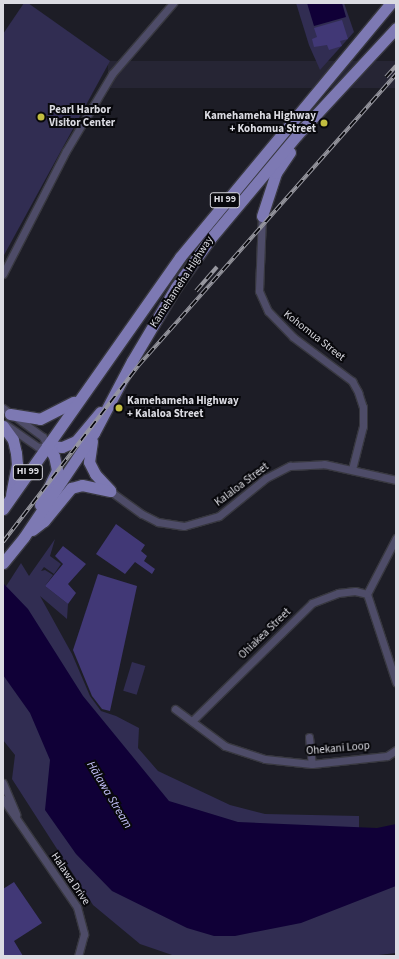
<!DOCTYPE html>
<html>
<head>
<meta charset="utf-8">
<style>
	body { margin:0 }
	#map { position:relative; width:399px; height:959px; overflow:hidden; background:#1d1d26; font-family:"Source Sans 3",sans-serif }
	div>[style] { position:absolute }
	.built>* { inset:0; background:#262534; transform-origin:0 0 }
	.green>* { inset:0; background:#312d52; transform-origin:0 0 }
	.water>* { inset:0; background:#100037 }
	.building>* { inset:0; background:#413876 }
	.roads { filter:drop-shadow(1px 0 #383840) drop-shadow(-1px 0 #383840) drop-shadow(0 1px #383840) drop-shadow(0 -1px #383840) }
	.minor>* { height:7px; margin:-3.5px; padding:0 3.5px; transform-origin:3.5px; border-radius:3.5px; background:#4e4c68 }
	.primary>* { height:11px; margin:-5.5px; padding:0 5.5px; transform-origin:5.5px; border-radius:5.5px; background:#7d79b3 }
	.rail>* { height:4px; margin-top:-2px; transform-origin:0; background:repeating-linear-gradient(90deg,#08080c 0 8px,#97979f 0 16px); box-sizing:border-box; border-block:1px solid #97979f }
	.dots>* { width:11px; height:11px; translate:-50% -50%; box-sizing:border-box; border:2px solid #08080c; border-radius:50% }
	span { translate:-50% -50%; white-space:nowrap; text-align:center; line-height:1.15; -webkit-text-stroke:4px #08080c; paint-order:stroke }
	.shield-label span { padding:1px 3px; background:#08080c; border:1px solid; border-radius:3px; -webkit-text-stroke-width:0 }
	.shield-label { font-size:10px; color:#dbdbe2; font-weight:700 }
	.poi-label { font-size:11px; color:#dbdbe2; font-weight:700 }
	.left { translate:0 -50%; text-align:left }
	.right { translate:-100% -50%; text-align:right }
	.street-label { font-size:11px; color:#dbdbe2 }
	.water-label { font-size:12px; color:#c6c3fc; font-style:italic }
	.frame { position:absolute; inset:0; border:4px solid #dbdbe2; pointer-events:none }
</style>
</head>
<body>
<div id="map">
	<div class="built">
		<div style="left:396px;top:61px;width:27px;height:288px;rotate:90deg"></div>
	</div>
	<div class="green">
		<div style="clip-path:polygon(24px 3px,28px 3px,110px 61px,3px 257px,3px 34px)"></div>
		<div style="clip-path:polygon(296px 3px,344px 3px,354px 32px,320px 70px,309px 45px)"></div>
		<div style="clip-path:polygon(55px 539px,50px 556px,61px 564px,54px 574px,44px 567px,41px 571px,45px 570px,53px 575px,45px 586px,68px 604px,67px 619px,40px 596px,72px 654px,90px 696px,101px 711px,116px 716px,139px 728px,138px 748px,158px 771px,230px 805px,265px 814px,359px 816px,359px 833px,342px 845px,139px 810px,3px 591px,21px 563px,29px 576px)"></div>
		<div style="clip-path:polygon(3px 641px,72px 789px,396px 860px,396px 953px,370px 956px,175px 956px,140px 944px,93px 905px,12px 779px,15px 755px,3px 740px)"></div>
		<div style="left:132px;top:662px;width:14px;height:30px;rotate:17deg"></div>
	</div>
	<div class="water">
		<div style="clip-path:polygon(307px 3px,342px 3px,346px 17px,314px 26px)"></div>
		<div style="clip-path:polygon(3px 583px,28px 609px,83px 696px,169px 801px,238px 822px,377px 828px,396px 824px,396px 886px,301px 923px,235px 936px,214px 936px,187px 928px,112px 891px,76px 854px,45px 810px,50px 760px,30px 713px,3px 675px)"></div>
	</div>
	<div class="building">
		<div style="clip-path:polygon(342px 20px,348px 39px,340px 41px,342px 46px,329px 50px,327px 45px,314px 47px,312px 39px,317px 37px,314px 28px)"></div>
		<div style="clip-path:polygon(116px 524px,145px 545px,141px 551px,147px 556px,144px 561px,155px 569px,152px 574px,135px 562px,125px 574px,96px 554px)"></div>
		<div style="clip-path:polygon(63px 546px,86px 564px,68px 584px,76px 593px,68px 604px,45px 586px,63px 564px,55px 556px)"></div>
		<div style="clip-path:polygon(98px 574px,137px 586px,110px 711px,102px 709px,92px 696px,73px 650px)"></div>
		<div style="clip-path:polygon(14px 882px,42px 923px,14px 941px,23px 956px,3px 956px,3px 889px)"></div>
	</div>
	<div class="roads">
		<div class="minor">
			<div style="left:262px;top:216px;width:75px;rotate:92.3deg"></div>
			<div style="left:259px;top:291px;width:22px;rotate:66deg"></div>
			<div style="left:268px;top:311px;width:36px;rotate:46deg"></div>
			<div style="left:293px;top:337px;width:74px;rotate:36.7deg"></div>
			<div style="left:352px;top:381px;width:13px;rotate:61deg"></div>
			<div style="left:358px;top:392px;width:16px;rotate:72deg"></div>
			<div style="left:363px;top:407px;width:19px;rotate:90deg"></div>
			<div style="left:363px;top:426px;width:44px;rotate:104.3deg"></div>
			<div style="left:3px;top:274px;width:138px;rotate:-62.9deg"></div>
			<div style="left:66px;top:151px;width:90px;rotate:-59.1deg"></div>
			<div style="left:112px;top:74px;width:94px;rotate:-49.3deg"></div>
			<div style="left:3px;top:408px;width:49px;rotate:35.9deg"></div>
			<div style="left:43px;top:437px;width:10px;rotate:66deg"></div>
			<div style="left:47px;top:446px;width:9px;rotate:174deg"></div>
			<div style="left:38px;top:447px;width:40px;rotate:-145.1deg"></div>
			<div style="left:110px;top:491px;width:39px;rotate:36deg"></div>
			<div style="left:142px;top:514px;width:18px;rotate:27deg"></div>
			<div style="left:158px;top:522px;width:26px;rotate:9deg"></div>
			<div style="left:184px;top:526px;width:36px;rotate:-16deg"></div>
			<div style="left:219px;top:516px;width:60px;rotate:-39deg"></div>
			<div style="left:266px;top:478px;width:27px;rotate:-27deg"></div>
			<div style="left:290px;top:466px;width:34px;rotate:-3deg"></div>
			<div style="left:324px;top:464px;width:74px;rotate:12.5deg"></div>
			<div style="left:396px;top:538px;width:63px;rotate:117.4deg"></div>
			<div style="left:367px;top:594px;width:93px;rotate:71.8deg"></div>
			<div style="left:175px;top:709px;width:62px;rotate:36.5deg"></div>
			<div style="left:225px;top:746px;width:42px;rotate:18deg"></div>
			<div style="left:265px;top:759px;width:47px;rotate:6.1deg"></div>
			<div style="left:312px;top:764px;width:75px;rotate:-6.1deg"></div>
			<div style="left:387px;top:756px;width:11px;rotate:-34deg"></div>
			<div style="left:192px;top:721px;width:168px;rotate:-44.5deg"></div>
			<div style="left:312px;top:603px;width:28px;rotate:-21deg"></div>
			<div style="left:338px;top:593px;width:17px;rotate:-7deg"></div>
			<div style="left:355px;top:591px;width:12px;rotate:14deg"></div>
			<div style="left:309px;top:737px;width:27px;rotate:84deg"></div>
			<div style="left:3px;top:783px;width:34px;rotate:67deg"></div>
			<div style="left:3px;top:799px;width:131px;rotate:55.6deg"></div>
			<div style="left:77px;top:907px;width:28px;rotate:75deg"></div>
			<div style="left:84px;top:934px;width:23px;rotate:105deg"></div>
		</div>
		<div class="primary">
			<div style="left:262px;top:216px;width:45px;rotate:-72deg"></div>
			<div style="left:276px;top:173px;width:25px;rotate:-56deg"></div>
			<div style="left:10px;top:414px;width:30px;rotate:9deg"></div>
			<div style="left:40px;top:419px;width:38px;rotate:-27deg"></div>
			<div style="left:3px;top:426px;width:17px;rotate:54deg"></div>
			<div style="left:13px;top:440px;width:13px;rotate:77deg"></div>
			<div style="left:16px;top:453px;width:11px;rotate:85deg"></div>
			<div style="left:17px;top:464px;width:31px;rotate:101deg"></div>
			<div style="left:92px;top:441px;width:21px;rotate:98deg"></div>
			<div style="left:89px;top:462px;width:13px;rotate:63deg"></div>
			<div style="left:95px;top:474px;width:22px;rotate:47deg"></div>
			<div style="left:47px;top:446px;width:15px;rotate:4deg"></div>
			<div style="left:62px;top:447px;width:15px;rotate:-23deg"></div>
			<div style="left:76px;top:441px;width:38px;rotate:-50deg"></div>
			<div style="left:40px;top:505px;width:39px;rotate:-64deg"></div>
			<div style="left:57px;top:470px;width:14px;rotate:-102deg"></div>
			<div style="left:54px;top:456px;width:12px;rotate:-125deg"></div>
			<div style="left:3px;top:509px;width:308px;rotate:-54.9deg"></div>
			<div style="left:180px;top:257px;width:330px;rotate:-50.3deg"></div>
			<div style="left:32px;top:530px;width:15px;rotate:-37deg"></div>
			<div style="left:44px;top:521px;width:43px;rotate:-50.7deg"></div>
			<div style="left:71px;top:488px;width:11px;rotate:-15deg"></div>
			<div style="left:82px;top:485px;width:29px;rotate:12deg"></div>
			<div style="left:3px;top:563px;width:33px;rotate:-51deg"></div>
			<div style="left:24px;top:537px;width:125px;rotate:-56.1deg"></div>
			<div style="left:94px;top:433px;width:81px;rotate:-62.2deg"></div>
			<div style="left:132px;top:361px;width:86px;rotate:-59.3deg"></div>
			<div style="left:176px;top:287px;width:59px;rotate:-54.7deg"></div>
			<div style="left:210px;top:239px;width:136px;rotate:-50.1deg"></div>
			<div style="left:297px;top:135px;width:146px;rotate:-47.2deg"></div>
		</div>
	</div>
	<div class="rail">
		<div style="left:386px;top:77px;width:15px;rotate:-48deg"></div>
		<div style="left:196px;top:291px;width:32px;rotate:-49deg"></div>
		<div style="left:3px;top:542px;width:222px;rotate:-52.5deg"></div>
		<div style="left:138px;top:366px;width:390px;rotate:-48.5deg"></div>
	</div>
	<div class="dots">
		<div style="left:41px;top:117px;background:#c2bd3f"></div>
		<div style="left:324px;top:123px;background:#c2bd3f"></div>
		<div style="left:119px;top:408px;background:#c2bd3f"></div>
	</div>
	<div class="shield-label">
		<span style="left:225px;top:200px">HI 99</span>
		<span style="left:28px;top:472px">HI 99</span>
	</div>
	<div class="poi-label">
		<span class="left" style="left:49px;top:117px">Pearl Harbor<br>Visitor Center</span>
		<span class="right" style="left:316px;top:123px">Kamehameha Highway<br>+ Kohomua Street</span>
		<span class="left" style="left:127px;top:408px">Kamehameha Highway<br>+ Kalaloa Street</span>
	</div>
	<div class="street-label">
		<span style="left:182px;top:282px;rotate:-57deg">Kamehameha Highway</span>
		<span style="left:314px;top:336px;rotate:38deg">Kohomua Street</span>
		<span style="left:242px;top:485px;rotate:-37deg">Kalaloa Street</span>
		<span style="left:265px;top:634px;rotate:-44deg">Ohiakea Street</span>
		<span style="left:338px;top:749px;rotate:-5deg">Ohekani Loop</span>
		<span style="left:70px;top:879px;rotate:56deg">Halawa Drive</span>
	</div>
	<div class="water-label">
		<span style="left:109px;top:795px;rotate:59deg">Hālawa Stream</span>
	</div>
	<div class="frame"></div>
</div>
</body>
</html>
